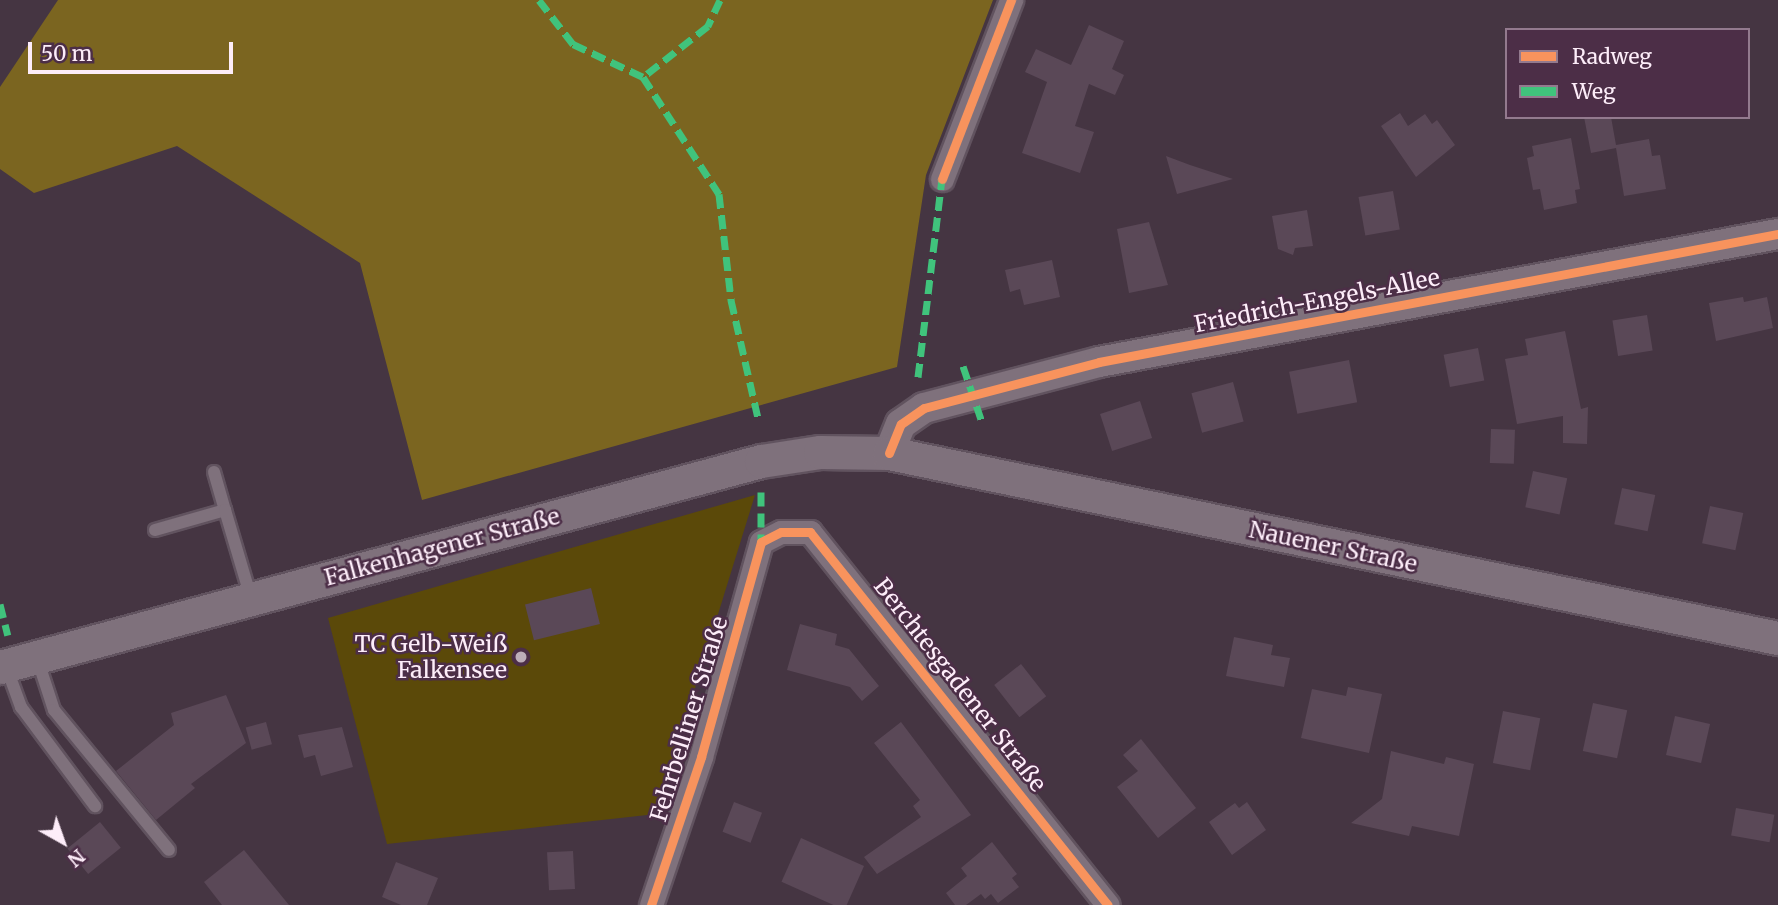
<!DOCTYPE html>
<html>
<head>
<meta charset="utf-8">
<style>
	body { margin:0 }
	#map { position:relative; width:1778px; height:905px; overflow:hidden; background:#453542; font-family:Merriweather,serif }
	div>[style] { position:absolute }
	.green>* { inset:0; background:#5b4909 }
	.forest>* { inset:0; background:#7b6520 }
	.building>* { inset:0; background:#5a4857; transform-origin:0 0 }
	.roads { filter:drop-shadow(2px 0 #61535f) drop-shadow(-2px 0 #61535f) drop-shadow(0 2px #61535f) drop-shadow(0 -2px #61535f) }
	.service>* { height:12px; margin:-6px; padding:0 6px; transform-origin:6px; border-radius:6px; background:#7f717c }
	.minor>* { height:23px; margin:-11.5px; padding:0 11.5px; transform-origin:11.5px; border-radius:11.5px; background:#7f717c }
	.tertiary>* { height:30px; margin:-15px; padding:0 15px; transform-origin:15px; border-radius:15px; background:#7f717c }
	.secondary>* { height:33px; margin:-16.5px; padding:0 16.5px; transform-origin:16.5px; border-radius:16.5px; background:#7f717c }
	.quiet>* { height:7px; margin-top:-3.5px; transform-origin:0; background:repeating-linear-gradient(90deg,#40c37c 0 14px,transparent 0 21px) }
	.cycleway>* { height:9px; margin:-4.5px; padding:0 4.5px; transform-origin:4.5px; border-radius:4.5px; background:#f8935d }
	.dots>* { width:19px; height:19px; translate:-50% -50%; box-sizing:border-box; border:4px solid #4c2e47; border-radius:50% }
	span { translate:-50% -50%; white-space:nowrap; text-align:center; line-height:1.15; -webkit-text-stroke:5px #4c2e47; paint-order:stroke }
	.street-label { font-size:23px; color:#fdedf9 }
	.poi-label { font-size:23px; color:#fdedf9 }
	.right { translate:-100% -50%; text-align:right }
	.legend { position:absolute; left:1505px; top:28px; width:245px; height:91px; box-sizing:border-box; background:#4c2e47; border:2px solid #937a8e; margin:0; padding:9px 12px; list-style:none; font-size:21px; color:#fdedf9 }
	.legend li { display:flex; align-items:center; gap:14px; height:35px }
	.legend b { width:35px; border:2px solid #937a8e }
	.north { position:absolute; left:28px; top:807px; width:70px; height:70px; -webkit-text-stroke:5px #4c2e47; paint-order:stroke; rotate:140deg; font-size:19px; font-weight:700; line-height:28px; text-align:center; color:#fdedf9 }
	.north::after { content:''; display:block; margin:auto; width:24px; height:32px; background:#fdedf9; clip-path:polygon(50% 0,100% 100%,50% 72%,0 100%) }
	.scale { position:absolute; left:28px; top:42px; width:205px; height:32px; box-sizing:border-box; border:4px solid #fdedf9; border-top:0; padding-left:9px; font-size:21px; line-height:24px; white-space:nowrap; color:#fdedf9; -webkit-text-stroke:5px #4c2e47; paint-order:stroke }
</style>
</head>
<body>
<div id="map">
	<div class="green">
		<div style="clip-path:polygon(755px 495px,656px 814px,387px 844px,328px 618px)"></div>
	</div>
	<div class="forest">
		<div style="clip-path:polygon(58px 0,993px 0,926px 175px,897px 367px,422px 500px,360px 263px,177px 146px,34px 193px,0 169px,0 87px)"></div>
	</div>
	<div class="building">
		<div style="clip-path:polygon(1089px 25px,1124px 41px,1112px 69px,1124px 75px,1115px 95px,1089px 84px,1075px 126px,1094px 132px,1080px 173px,1022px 153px,1047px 82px,1025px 72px,1036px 49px,1071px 65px)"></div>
		<div style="clip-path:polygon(1400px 113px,1408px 126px,1425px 114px,1432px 124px,1437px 120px,1455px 145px,1416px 177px,1381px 126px)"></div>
		<div style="clip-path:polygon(1584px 117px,1611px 117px,1616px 145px,1649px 139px,1652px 156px,1660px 155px,1666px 189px,1624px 196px,1616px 148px,1591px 153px)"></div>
		<div style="clip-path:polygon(1571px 138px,1580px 189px,1575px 190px,1577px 203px,1544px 210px,1540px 189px,1533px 190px,1527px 158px,1534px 156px,1532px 146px)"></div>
		<div style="clip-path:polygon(1166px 156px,1190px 165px,1233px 179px,1177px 194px)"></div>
		<div style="left:1393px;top:191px;width:39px;height:35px;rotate:80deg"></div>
		<div style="clip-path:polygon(1307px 210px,1313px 246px,1295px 248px,1293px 255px,1278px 249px,1272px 216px)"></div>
		<div style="clip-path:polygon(1149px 222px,1168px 285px,1129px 293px,1117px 229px)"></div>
		<div style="clip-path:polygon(1052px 260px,1060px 297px,1024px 305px,1020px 289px,1010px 292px,1005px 270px)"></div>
		<div style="clip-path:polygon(1743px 297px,1744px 302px,1767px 297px,1773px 328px,1716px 341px,1709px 303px)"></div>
		<div style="left:1647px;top:315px;width:36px;height:35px;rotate:81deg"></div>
		<div style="clip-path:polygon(1565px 331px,1581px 409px,1588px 407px,1587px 444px,1563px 443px,1563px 416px,1517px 424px,1505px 359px,1528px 355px,1525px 339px)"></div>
		<div style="left:1478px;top:348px;width:33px;height:35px;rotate:79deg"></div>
		<div style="left:1349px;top:360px;width:43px;height:61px;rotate:79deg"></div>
		<div style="left:1233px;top:382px;width:41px;height:43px;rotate:75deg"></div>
		<div style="left:1140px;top:401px;width:39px;height:42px;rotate:72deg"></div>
		<div style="left:1491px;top:429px;width:24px;height:34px;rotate:2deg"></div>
		<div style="left:1533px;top:471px;width:35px;height:37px;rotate:12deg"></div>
		<div style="left:1622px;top:488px;width:34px;height:37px;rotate:12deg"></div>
		<div style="left:1710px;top:506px;width:34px;height:38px;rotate:12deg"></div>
		<div style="left:591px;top:588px;width:37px;height:68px;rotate:76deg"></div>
		<div style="clip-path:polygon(800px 624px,837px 634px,835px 645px,849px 649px,879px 686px,862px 701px,850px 687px,787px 670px)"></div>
		<div style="clip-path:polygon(1234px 637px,1273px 645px,1271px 655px,1290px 658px,1284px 687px,1226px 676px)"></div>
		<div style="left:1021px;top:664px;width:41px;height:34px;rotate:52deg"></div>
		<div style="clip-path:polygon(1348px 687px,1382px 694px,1369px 753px,1301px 738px,1312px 689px,1346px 696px)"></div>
		<div style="clip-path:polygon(226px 695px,246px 743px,191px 784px,195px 788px,156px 820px,116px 771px,174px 725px,171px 713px)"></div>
		<div style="left:1593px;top:703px;width:35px;height:49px;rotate:12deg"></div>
		<div style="left:1503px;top:711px;width:38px;height:53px;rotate:11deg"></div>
		<div style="left:1675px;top:716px;width:36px;height:40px;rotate:13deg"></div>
		<div style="left:266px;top:722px;width:23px;height:21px;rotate:75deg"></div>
		<div style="clip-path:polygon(901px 722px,971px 815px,877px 874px,864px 857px,921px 817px,913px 806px,920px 800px,874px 743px)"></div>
		<div style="clip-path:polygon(342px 727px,353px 767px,321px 776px,315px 755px,304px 758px,298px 735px)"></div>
		<div style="clip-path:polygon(1141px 739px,1196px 808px,1158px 838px,1117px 787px,1138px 771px,1123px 755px)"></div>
		<div style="clip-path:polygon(1391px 751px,1444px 764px,1446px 757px,1474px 764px,1459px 836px,1412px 826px,1409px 836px,1351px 823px,1382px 799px)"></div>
		<div style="left:734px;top:802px;width:30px;height:32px;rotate:21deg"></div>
		<div style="clip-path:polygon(1247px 802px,1266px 830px,1232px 855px,1209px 822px,1235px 803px,1239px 808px)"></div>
		<div style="left:1736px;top:808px;width:39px;height:28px;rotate:10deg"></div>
		<div style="left:100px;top:822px;width:33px;height:42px;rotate:51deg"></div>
		<div style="left:801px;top:838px;width:69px;height:48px;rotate:24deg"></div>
		<div style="clip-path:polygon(992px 842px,1017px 874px,1012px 878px,1019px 887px,998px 903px,991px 894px,985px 899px,981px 894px,966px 905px,955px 905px,946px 893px,967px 876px,961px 868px)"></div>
		<div style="clip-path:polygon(244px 850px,289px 905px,222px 905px,204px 882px)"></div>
		<div style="left:573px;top:851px;width:38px;height:26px;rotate:87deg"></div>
		<div style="clip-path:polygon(396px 862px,438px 878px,427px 905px,401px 905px,382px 897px)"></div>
	</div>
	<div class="roads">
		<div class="service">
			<div style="left:214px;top:472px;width:40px;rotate:74deg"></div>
			<div style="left:155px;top:530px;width:73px;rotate:-15.9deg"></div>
			<div style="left:225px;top:510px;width:92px;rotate:73.5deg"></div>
			<div style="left:37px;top:658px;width:55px;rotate:71.9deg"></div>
			<div style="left:54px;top:710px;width:181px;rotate:50.6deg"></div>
			<div style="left:6px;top:666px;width:44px;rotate:69.9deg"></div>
			<div style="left:21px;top:707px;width:124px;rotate:53.2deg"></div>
		</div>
		<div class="minor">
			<div style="left:942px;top:179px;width:192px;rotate:-68.9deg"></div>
			<div style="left:651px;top:905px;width:156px;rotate:-71.3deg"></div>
			<div style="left:701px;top:757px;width:223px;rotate:-74.4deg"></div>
			<div style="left:761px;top:542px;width:22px;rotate:-27deg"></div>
			<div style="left:781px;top:532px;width:29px"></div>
			<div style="left:810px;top:532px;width:477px;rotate:51.4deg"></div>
		</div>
		<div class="tertiary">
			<div style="left:889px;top:453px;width:31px;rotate:-68deg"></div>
			<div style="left:901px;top:424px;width:28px;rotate:-35deg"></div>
			<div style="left:924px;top:408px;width:181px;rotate:-14.7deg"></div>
			<div style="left:1099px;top:362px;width:691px;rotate:-10.68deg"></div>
		</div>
		<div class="secondary">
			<div style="left:0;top:667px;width:788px;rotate:-15.15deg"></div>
			<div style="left:761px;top:461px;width:60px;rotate:-8.7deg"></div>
			<div style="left:820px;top:452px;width:69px;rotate:0.8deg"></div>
			<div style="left:889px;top:453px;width:908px;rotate:11.76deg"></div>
		</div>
	</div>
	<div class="quiet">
		<div style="left:539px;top:0;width:56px;rotate:52.3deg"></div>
		<div style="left:573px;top:44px;width:77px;rotate:25.2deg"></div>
		<div style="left:720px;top:0;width:29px;rotate:115deg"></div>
		<div style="left:708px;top:26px;width:83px;rotate:141.9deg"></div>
		<div style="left:643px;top:77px;width:140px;rotate:57deg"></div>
		<div style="left:719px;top:194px;width:107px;rotate:83.5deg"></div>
		<div style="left:731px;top:300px;width:121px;rotate:77.1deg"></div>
		<div style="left:963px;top:366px;width:62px;rotate:71.3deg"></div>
		<div style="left:918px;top:377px;width:199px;rotate:-83.1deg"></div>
		<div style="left:761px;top:492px;width:50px;rotate:90deg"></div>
		<div style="left:0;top:604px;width:32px;rotate:76deg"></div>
	</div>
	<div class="cycleway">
		<div style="left:942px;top:179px;width:192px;rotate:-68.9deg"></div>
		<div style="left:889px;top:453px;width:31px;rotate:-68deg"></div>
		<div style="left:901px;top:424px;width:28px;rotate:-35deg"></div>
		<div style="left:924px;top:408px;width:181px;rotate:-14.7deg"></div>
		<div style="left:1099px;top:362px;width:691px;rotate:-10.68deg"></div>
		<div style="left:651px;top:905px;width:156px;rotate:-71.3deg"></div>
		<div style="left:701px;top:757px;width:223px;rotate:-74.4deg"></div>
		<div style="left:761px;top:542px;width:22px;rotate:-27deg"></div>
		<div style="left:781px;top:532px;width:29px"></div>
		<div style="left:810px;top:532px;width:477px;rotate:51.4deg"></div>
	</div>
	<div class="dots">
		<div style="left:521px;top:657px;background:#bdadb9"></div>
	</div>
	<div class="street-label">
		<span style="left:1317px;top:301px;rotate:-11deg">Friedrich-Engels-Allee</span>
		<span style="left:442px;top:547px;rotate:-15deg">Falkenhagener Straße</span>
		<span style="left:1333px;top:547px;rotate:12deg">Nauener Straße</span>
		<span style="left:960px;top:685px;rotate:52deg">Berchtesgadener Straße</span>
		<span style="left:689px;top:719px;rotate:-73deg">Fehrbelliner Straße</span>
	</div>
	<div class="poi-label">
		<span class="right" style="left:507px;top:657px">TC Gelb-Weiß<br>Falkensee</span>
	</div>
	<ul class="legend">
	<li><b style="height:9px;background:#f8935d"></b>Radweg</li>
	<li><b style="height:9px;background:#40c37c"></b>Weg</li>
	</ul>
	<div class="north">N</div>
	<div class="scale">50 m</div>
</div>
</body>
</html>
